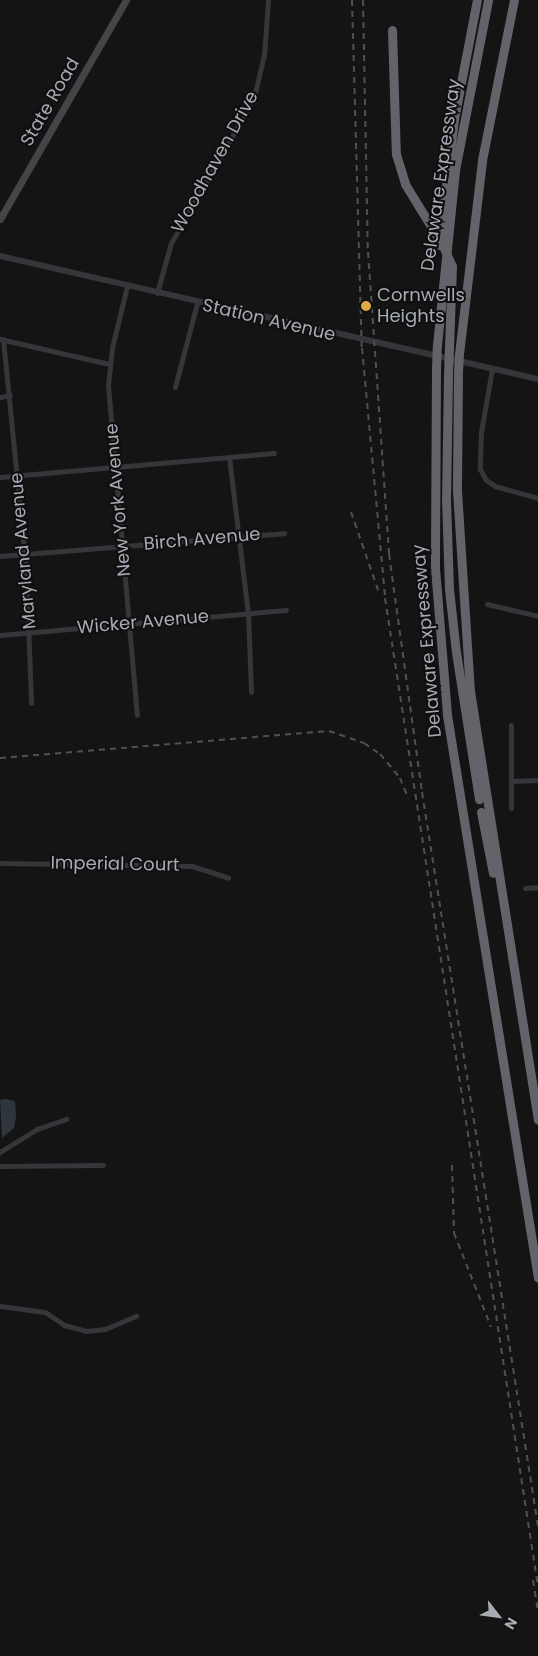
<!DOCTYPE html>
<html>
<head>
<meta charset="utf-8">
<style>
	body { margin:0 }
	#map { position:relative; width:538px; height:1656px; overflow:hidden; background:#141415; font-family:Poppins,sans-serif }
	div>[style] { position:absolute }
	.water>* { inset:0; background:#2e363c }
	.minor>* { height:5px; margin:-2.5px; padding:0 2.5px; transform-origin:2.5px; border-radius:2.5px; background:#35363a }
	.tertiary>* { height:6px; margin:-3px; padding:0 3px; transform-origin:3px; border-radius:3px; background:#35363a }
	.secondary>* { height:7px; margin:-3.5px; padding:0 3.5px; transform-origin:3.5px; border-radius:3.5px; background:#434549 }
	.motorway>* { height:9px; margin:-4.5px; padding:0 4.5px; transform-origin:4.5px; border-radius:4.5px; background:#62646a }
	.rail>* { height:2px; margin-top:-1px; transform-origin:0; background:repeating-linear-gradient(90deg,#4e5054 0 6px,transparent 0 11px) }
	.motorway-bridge>* { height:9px; margin:-4.5px; padding:0 4.5px; transform-origin:4.5px; border-radius:4.5px; background:#62646a }
	.dots>* { width:14px; height:14px; translate:-50% -50%; box-sizing:border-box; border:2px solid #0f0f10; border-radius:50% }
	span { translate:-50% -50%; white-space:nowrap; text-align:center; line-height:1.15; -webkit-text-stroke:4px #0f0f10; paint-order:stroke }
	.street-label { font-size:18px; color:#a7abb4 }
	.poi-label { font-size:18px; color:#a7abb4 }
	.left { translate:0 -50%; text-align:left }
	.north { position:absolute; left:473px; top:1591px; width:50px; height:50px; -webkit-text-stroke:4px #0f0f10; paint-order:stroke; rotate:120deg; font-size:14px; font-weight:700; line-height:20px; text-align:center; color:#a7abb4 }
	.north::after { content:''; display:block; margin:auto; width:18px; height:22px; background:#a7abb4; clip-path:polygon(50% 0,100% 100%,50% 72%,0 100%) }
</style>
</head>
<body>
<div id="map">
	<div class="water">
		<div style="clip-path:polygon(6px 1099px,15px 1101px,16px 1117px,14px 1128px,2px 1138px,0 1100px)"></div>
	</div>
	<div class="minor">
		<div style="left:127px;top:286px;width:64px;rotate:103.6deg"></div>
		<div style="left:112px;top:348px;width:37px;rotate:96deg"></div>
		<div style="left:108px;top:385px;width:331px;rotate:85deg"></div>
		<div style="left:157px;top:293px;width:52px;rotate:-74.4deg"></div>
		<div style="left:171px;top:243px;width:149px;rotate:-60.2deg"></div>
		<div style="left:245px;top:114px;width:27px;rotate:-66deg"></div>
		<div style="left:256px;top:89px;width:35px;rotate:-77deg"></div>
		<div style="left:264px;top:55px;width:55px;rotate:-85.8deg"></div>
		<div style="left:0;top:339px;width:112px;rotate:12.9deg"></div>
		<div style="left:3px;top:339px;width:232px;rotate:84.3deg"></div>
		<div style="left:26px;top:570px;width:133px;rotate:87.8deg"></div>
		<div style="left:492px;top:369px;width:64px;rotate:99.9deg"></div>
		<div style="left:481px;top:432px;width:37px;rotate:92deg"></div>
		<div style="left:480px;top:469px;width:13px;rotate:61deg"></div>
		<div style="left:486px;top:480px;width:11px;rotate:34deg"></div>
		<div style="left:495px;top:486px;width:45px;rotate:15.6deg"></div>
		<div style="left:175px;top:387px;width:87px;rotate:-75.3deg"></div>
		<div style="left:0;top:397px;width:10px;rotate:-11deg"></div>
		<div style="left:229px;top:457px;width:157px;rotate:83.1deg"></div>
		<div style="left:248px;top:613px;width:79px;rotate:87.8deg"></div>
		<div style="left:0;top:477px;width:275px;rotate:-5deg"></div>
		<div style="left:0;top:556px;width:285px;rotate:-4.6deg"></div>
		<div style="left:487px;top:604px;width:52px;rotate:13.2deg"></div>
		<div style="left:0;top:635px;width:287px;rotate:-5deg"></div>
		<div style="left:511px;top:725px;width:83px;rotate:90deg"></div>
		<div style="left:511px;top:781px;width:27px;rotate:-2deg"></div>
		<div style="left:0;top:863px;width:192px;rotate:0.9deg"></div>
		<div style="left:192px;top:866px;width:38px;rotate:18deg"></div>
		<div style="left:525px;top:888px;width:13px;rotate:-4deg"></div>
		<div style="left:0;top:1152px;width:44px;rotate:-31.9deg"></div>
		<div style="left:37px;top:1129px;width:31px;rotate:-19deg"></div>
		<div style="left:0;top:1166px;width:103px;rotate:-0.6deg"></div>
		<div style="left:0;top:1306px;width:45px;rotate:7.6deg"></div>
		<div style="left:45px;top:1312px;width:23px;rotate:34deg"></div>
		<div style="left:64px;top:1325px;width:23px;rotate:15deg"></div>
		<div style="left:86px;top:1331px;width:19px;rotate:-6deg"></div>
		<div style="left:105px;top:1329px;width:34px;rotate:-23deg"></div>
	</div>
	<div class="tertiary">
		<div style="left:0;top:256px;width:552px;rotate:12.88deg"></div>
	</div>
	<div class="secondary">
		<div style="left:0;top:219px;width:253px;rotate:-60.1deg"></div>
	</div>
	<div class="motorway">
		<div style="left:392px;top:30px;width:124px;rotate:88.2deg"></div>
		<div style="left:396px;top:154px;width:31px;rotate:73deg"></div>
		<div style="left:439px;top:245px;width:127px;rotate:-83.2deg"></div>
		<div style="left:454px;top:119px;width:121px;rotate:-79.1deg"></div>
		<div style="left:437px;top:345px;width:176px;rotate:-84.1deg"></div>
		<div style="left:455px;top:170px;width:173px;rotate:-79deg"></div>
		<div style="left:459px;top:354px;width:195px;rotate:-83.2deg"></div>
		<div style="left:482px;top:160px;width:163px;rotate:-78.7deg"></div>
		<div style="left:436px;top:369px;width:199px;rotate:90.3deg"></div>
		<div style="left:435px;top:568px;width:147px;rotate:85.3deg"></div>
		<div style="left:447px;top:715px;width:570px;rotate:80.82deg"></div>
		<div style="left:458px;top:372px;width:119px;rotate:90.5deg"></div>
		<div style="left:457px;top:491px;width:200px;rotate:86.3deg"></div>
		<div style="left:470px;top:691px;width:434px;rotate:81deg"></div>
		<div style="left:448px;top:375px;width:124px;rotate:90.9deg"></div>
		<div style="left:446px;top:499px;width:90px;rotate:88.1deg"></div>
		<div style="left:449px;top:589px;width:63px;rotate:83.7deg"></div>
		<div style="left:456px;top:652px;width:149px;rotate:81.1deg"></div>
		<div style="left:481px;top:812px;width:62px;rotate:78.9deg"></div>
	</div>
	<div class="rail">
		<div style="left:352px;top:0;width:348px;rotate:88.4deg"></div>
		<div style="left:362px;top:348px;width:251px;rotate:84.7deg"></div>
		<div style="left:385px;top:598px;width:1000px;rotate:81.2deg"></div>
		<div style="left:363px;top:0;width:252px;rotate:88.9deg"></div>
		<div style="left:368px;top:252px;width:303px;rotate:86deg"></div>
		<div style="left:389px;top:554px;width:240px;rotate:82.1deg"></div>
		<div style="left:422px;top:792px;width:743px;rotate:81.02deg"></div>
		<div style="left:351px;top:512px;width:83px;rotate:70.9deg"></div>
		<div style="left:0;top:758px;width:330px;rotate:-4.7deg"></div>
		<div style="left:329px;top:731px;width:37px;rotate:19deg"></div>
		<div style="left:364px;top:743px;width:19px;rotate:35deg"></div>
		<div style="left:380px;top:754px;width:31px;rotate:50deg"></div>
		<div style="left:400px;top:778px;width:22px;rotate:68deg"></div>
		<div style="left:452px;top:1165px;width:68px;rotate:88.3deg"></div>
		<div style="left:454px;top:1233px;width:101px;rotate:68.5deg"></div>
		<div style="left:533px;top:1580px;width:30px;rotate:81deg"></div>
	</div>
	<div class="motorway-bridge">
		<div style="left:405px;top:184px;width:73px;rotate:58.5deg"></div>
		<div style="left:443px;top:246px;width:22px;rotate:66deg"></div>
		<div style="left:452px;top:266px;width:109px;rotate:92.1deg"></div>
		<div style="left:436px;top:369px;width:24px;rotate:-88deg"></div>
		<div style="left:458px;top:372px;width:18px;rotate:-87deg"></div>
	</div>
	<div class="dots">
		<div style="left:366px;top:306px;background:#ddab43"></div>
	</div>
	<div class="street-label">
		<span style="left:50px;top:102px;rotate:-60deg">State Road</span>
		<span style="left:215px;top:162px;rotate:-61deg">Woodhaven Drive</span>
		<span style="left:441px;top:175px;rotate:-82deg">Delaware Expressway</span>
		<span style="left:269px;top:320px;rotate:13deg">Station Avenue</span>
		<span style="left:118px;top:500px;rotate:-95deg">New York Avenue</span>
		<span style="left:202px;top:539px;rotate:-5deg">Birch Avenue</span>
		<span style="left:23px;top:551px;rotate:-95deg">Maryland Avenue</span>
		<span style="left:143px;top:622px;rotate:-5deg">Wicker Avenue</span>
		<span style="left:427px;top:641px;rotate:-95deg">Delaware Expressway</span>
		<span style="left:115px;top:864px;rotate:1deg">Imperial Court</span>
	</div>
	<div class="poi-label">
		<span class="left" style="left:377px;top:306px">Cornwells<br>Heights</span>
	</div>
	<div class="north">N</div>
</div>
</body>
</html>
